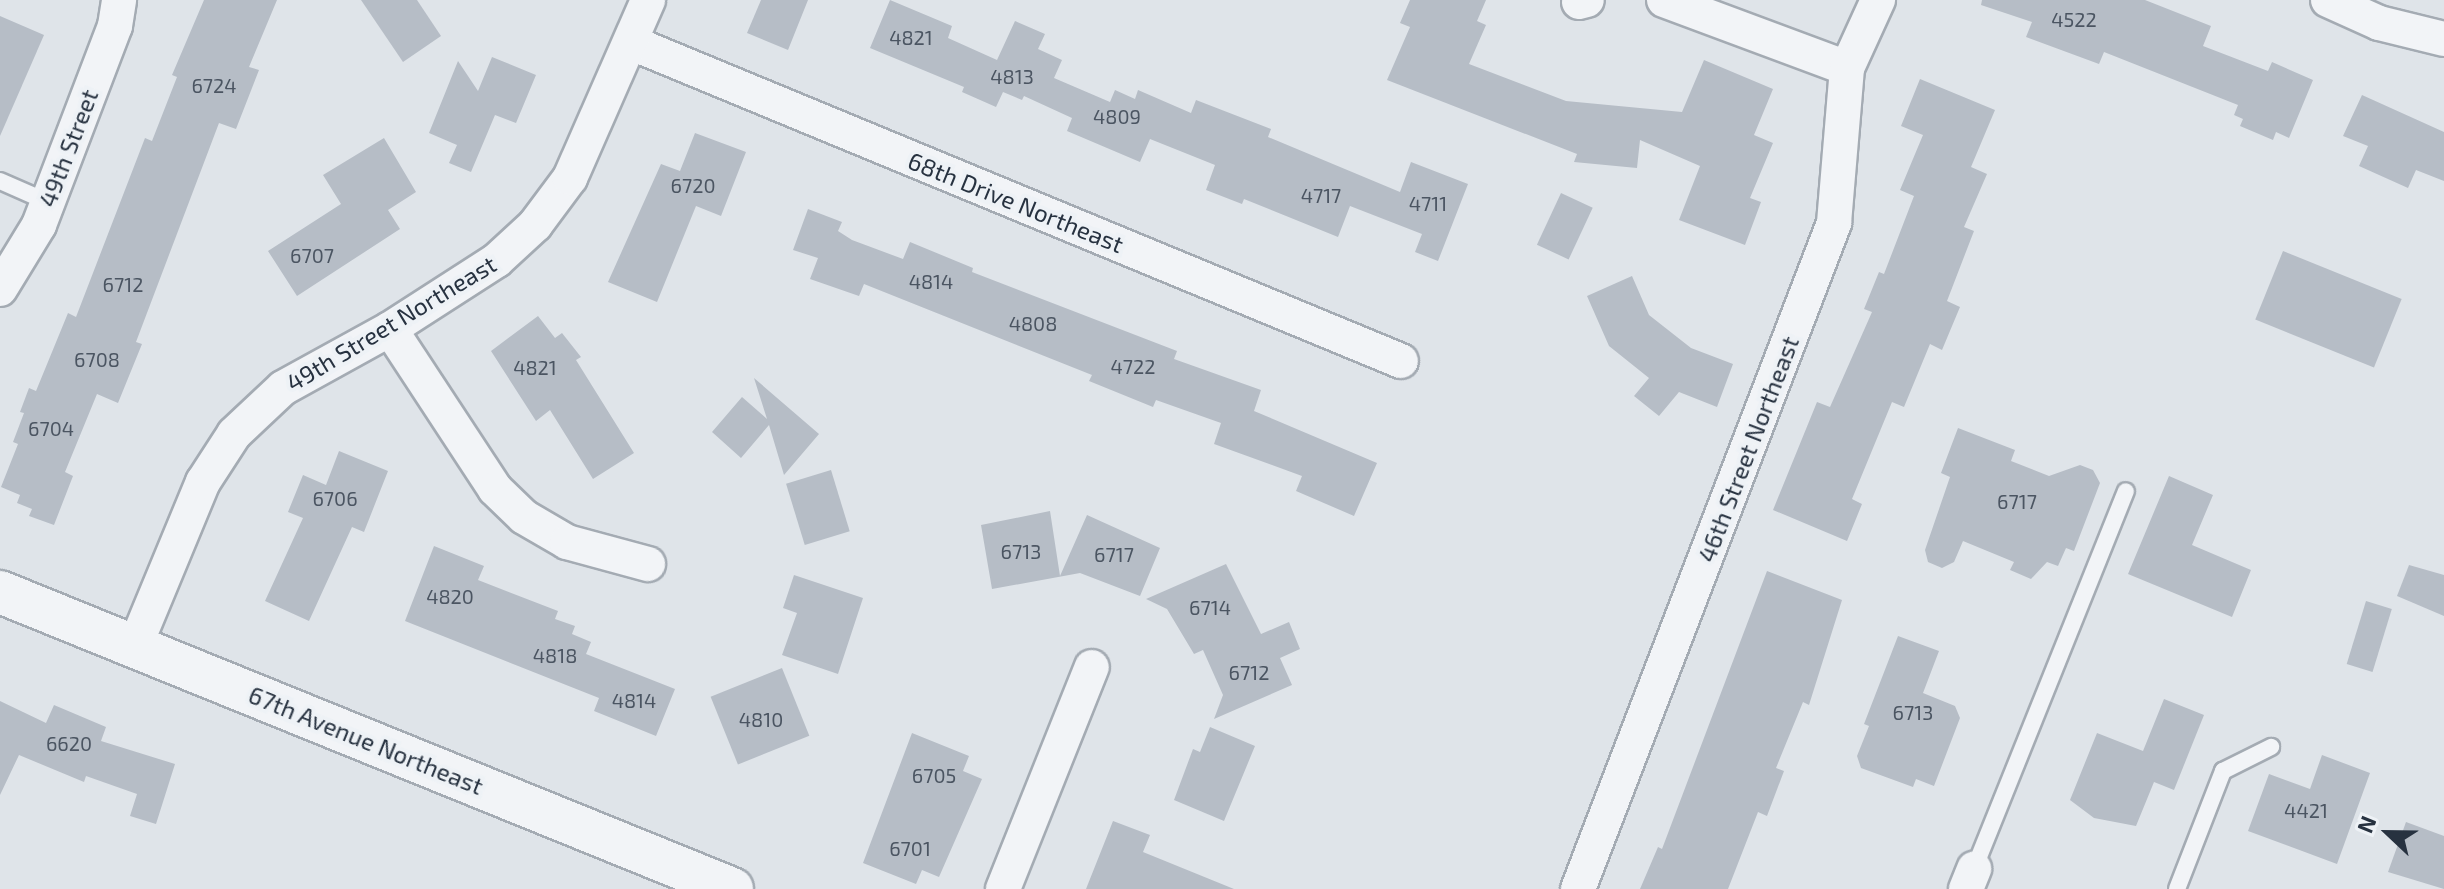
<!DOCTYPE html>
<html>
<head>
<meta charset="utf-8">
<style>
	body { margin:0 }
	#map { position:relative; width:2444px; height:889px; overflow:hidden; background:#dfe4e9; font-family:"Exo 2",sans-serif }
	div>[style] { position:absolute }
	.building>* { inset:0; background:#b6bdc6; transform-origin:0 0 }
	.roads { filter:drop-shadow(2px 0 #a4abb3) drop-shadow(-2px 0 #a4abb3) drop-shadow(0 2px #a4abb3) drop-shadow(0 -2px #a4abb3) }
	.service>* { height:16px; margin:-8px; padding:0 8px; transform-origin:8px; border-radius:8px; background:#f2f4f7 }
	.minor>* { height:34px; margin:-17px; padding:0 17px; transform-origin:17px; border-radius:17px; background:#f2f4f7 }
	.tertiary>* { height:42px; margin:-21px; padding:0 21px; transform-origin:21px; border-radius:21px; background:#f2f4f7 }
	span { translate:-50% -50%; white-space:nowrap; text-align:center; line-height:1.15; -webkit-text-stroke:8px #eef2f6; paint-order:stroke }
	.number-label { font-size:20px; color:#4b5562 }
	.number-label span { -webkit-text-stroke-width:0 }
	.street-label { font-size:24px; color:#273240 }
	.north { position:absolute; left:2348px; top:793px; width:80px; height:80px; -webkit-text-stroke:6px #eef2f6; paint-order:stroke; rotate:292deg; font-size:22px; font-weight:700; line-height:32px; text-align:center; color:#273240 }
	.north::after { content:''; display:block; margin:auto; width:28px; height:36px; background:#273240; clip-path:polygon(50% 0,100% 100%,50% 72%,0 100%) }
</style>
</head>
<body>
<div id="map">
	<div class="building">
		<div style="clip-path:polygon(204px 0,277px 0,249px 67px,259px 70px,236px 129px,219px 123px,136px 342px,142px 344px,118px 403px,97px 394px,65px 472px,73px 476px,54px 525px,29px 516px,32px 509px,17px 503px,20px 495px,1px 487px,18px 444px,13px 442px,24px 413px,20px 412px,29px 388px,36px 391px,68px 313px,76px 317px,145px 138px,152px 141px,177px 77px,172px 75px)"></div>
		<div style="clip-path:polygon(361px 0,417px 0,441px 36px,403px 62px)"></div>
		<div style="clip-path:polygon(761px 0,808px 0,788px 50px,747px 33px)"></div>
		<div style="clip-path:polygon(890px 0,952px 26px,948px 38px,997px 60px,1015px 21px,1045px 34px,1038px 49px,1062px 60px,1054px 78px,1110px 102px,1115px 90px,1135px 99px,1138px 90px,1191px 113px,1196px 100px,1271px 129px,1268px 137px,1400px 192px,1411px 162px,1468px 184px,1438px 261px,1415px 252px,1422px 234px,1350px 206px,1338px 237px,1244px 199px,1242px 204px,1206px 190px,1215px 165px,1150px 139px,1140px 162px,1067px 131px,1072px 118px,1024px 96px,1022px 100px,1003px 92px,996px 107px,962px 92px,964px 87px,870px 48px)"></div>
		<div style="clip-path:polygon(1410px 0,1486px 0,1477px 21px,1486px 25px,1469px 64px,1566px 101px,1682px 112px,1704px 60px,1773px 89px,1754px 135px,1773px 143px,1750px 198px,1761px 202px,1745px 245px,1679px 220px,1700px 166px,1640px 140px,1637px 168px,1574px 162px,1577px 154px,1387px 80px,1410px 27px,1400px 23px)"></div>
		<div style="clip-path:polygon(1982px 0,2145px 0,2211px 26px,2203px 46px,2268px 71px,2272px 62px,2313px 80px,2289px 138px,2276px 132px,2273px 140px,2240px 126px,2243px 119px,2234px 115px,2238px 105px,2104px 52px,2099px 64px,2026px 37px,2032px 22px,1981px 5px)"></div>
		<div style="clip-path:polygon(0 16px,44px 35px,0 136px)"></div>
		<div style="clip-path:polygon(492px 57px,536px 75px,516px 123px,495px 115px,471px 172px,449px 163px,457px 145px,429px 133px,458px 61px,478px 91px)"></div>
		<div style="clip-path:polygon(1920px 79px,1995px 110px,1971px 167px,1987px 174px,1964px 227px,1974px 231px,1947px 301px,1960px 307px,1942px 350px,1930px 344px,1904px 407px,1892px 402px,1852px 499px,1862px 504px,1847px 541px,1773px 510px,1817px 402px,1830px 407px,1872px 312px,1864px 309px,1879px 272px,1884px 274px,1914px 196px,1900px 190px,1923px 135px,1901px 126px)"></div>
		<div style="clip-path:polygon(2362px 95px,2444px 132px,2444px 181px,2416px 170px,2408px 188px,2359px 166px,2368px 146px,2343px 136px)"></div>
		<div style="clip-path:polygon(695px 133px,746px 152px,721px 216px,696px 206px,657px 302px,608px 282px,661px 164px,680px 171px)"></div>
		<div style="clip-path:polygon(384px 138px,416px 192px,388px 210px,400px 229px,297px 296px,268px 251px,341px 204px,323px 175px)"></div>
		<div style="left:1561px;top:193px;width:35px;height:57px;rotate:25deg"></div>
		<div style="clip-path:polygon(808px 209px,842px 222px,838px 231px,852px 240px,903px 259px,910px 242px,973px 268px,972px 272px,1177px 351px,1174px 359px,1261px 390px,1254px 411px,1377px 463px,1354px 516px,1296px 491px,1302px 476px,1214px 444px,1221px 423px,1156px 400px,1153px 407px,1089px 381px,1092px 375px,864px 284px,859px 296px,810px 279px,818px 258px,793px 250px)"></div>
		<div style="left:2283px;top:251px;width:128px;height:74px;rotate:22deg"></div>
		<div style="clip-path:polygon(1632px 276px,1649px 315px,1691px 348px,1733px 364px,1717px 407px,1679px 392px,1659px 416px,1634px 396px,1649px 378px,1609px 346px,1587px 296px)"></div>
		<div style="clip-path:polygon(538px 316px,555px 338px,562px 333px,581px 357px,576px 360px,634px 453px,593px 479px,550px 410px,536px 421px,491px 351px)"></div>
		<div style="clip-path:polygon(754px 378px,819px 434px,784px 475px,769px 425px,741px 458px,712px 432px,742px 397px,767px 419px)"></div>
		<div style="clip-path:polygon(1958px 428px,2015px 450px,2011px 461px,2049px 476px,2080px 465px,2093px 470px,2100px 483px,2074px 551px,2066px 548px,2058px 566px,2047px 562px,2031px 579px,2010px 570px,2014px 562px,1963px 541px,1954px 562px,1942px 568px,1928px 562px,1925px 550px,1950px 477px,1941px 473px)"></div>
		<div style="clip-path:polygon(339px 451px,388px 471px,364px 532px,352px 527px,309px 621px,265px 601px,303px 518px,288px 512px,303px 475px,326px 485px)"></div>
		<div style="left:831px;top:470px;width:64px;height:47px;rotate:73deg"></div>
		<div style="clip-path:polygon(2169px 476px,2213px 495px,2192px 545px,2251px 570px,2232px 617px,2128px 574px)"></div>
		<div style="clip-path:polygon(1050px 511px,1060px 576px,1087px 515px,1160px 548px,1140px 596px,1080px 573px,992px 589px,981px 525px)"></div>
		<div style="clip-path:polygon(434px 546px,484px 566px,478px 580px,558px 611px,555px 619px,575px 626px,572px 634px,591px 642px,586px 654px,675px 689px,656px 736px,594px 711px,599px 698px,405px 621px)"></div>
		<div style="clip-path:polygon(1226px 564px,1261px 634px,1289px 622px,1300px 649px,1280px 658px,1292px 685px,1214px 719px,1223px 695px,1203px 650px,1194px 654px,1167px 609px,1146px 599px)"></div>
		<div style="clip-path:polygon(2409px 565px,2444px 575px,2444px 616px,2397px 596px)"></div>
		<div style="clip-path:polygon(1767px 571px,1842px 600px,1809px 705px,1803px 702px,1776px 768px,1784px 771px,1767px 816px,1758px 812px,1728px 889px,1640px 889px,1658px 847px,1662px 849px)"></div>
		<div style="clip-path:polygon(794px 575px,863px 598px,838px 674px,782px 655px,797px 613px,783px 608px)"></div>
		<div style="left:2366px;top:601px;width:27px;height:66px;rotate:17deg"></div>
		<div style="clip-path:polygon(1898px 636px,1939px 651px,1923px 693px,1955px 706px,1960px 718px,1934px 786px,1916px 779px,1913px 787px,1861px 768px,1857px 756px,1869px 726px,1864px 724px)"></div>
		<div style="left:782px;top:668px;width:73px;height:77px;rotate:68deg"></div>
		<div style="clip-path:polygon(2164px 699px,2204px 715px,2174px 790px,2154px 782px,2136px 826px,2094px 818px,2070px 800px,2097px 733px,2143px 751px)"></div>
		<div style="clip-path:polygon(0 701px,46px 723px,54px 705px,106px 727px,101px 741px,175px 764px,156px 824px,130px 816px,137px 794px,86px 776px,84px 782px,19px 755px,0 795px)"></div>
		<div style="clip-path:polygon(1210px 727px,1255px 746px,1224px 821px,1174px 800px,1193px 749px,1200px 752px)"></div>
		<div style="clip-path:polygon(912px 733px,969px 756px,963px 771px,982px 779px,939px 877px,922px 870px,916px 884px,863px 863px)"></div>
		<div style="clip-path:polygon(2322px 755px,2370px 773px,2337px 864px,2248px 831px,2269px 774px,2310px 789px)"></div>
		<div style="clip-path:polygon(1113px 821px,1150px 835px,1143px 852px,1234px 889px,1086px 889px)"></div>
		<div style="clip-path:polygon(2406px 822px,2444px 836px,2444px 889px,2388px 872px)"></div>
	</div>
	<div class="roads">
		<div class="service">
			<div style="left:0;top:181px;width:52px;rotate:23.6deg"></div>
			<div style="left:1974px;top:869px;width:407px;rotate:-68.1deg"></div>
			<div style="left:2177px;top:889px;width:127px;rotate:-68.7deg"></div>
			<div style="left:2223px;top:771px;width:54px;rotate:-26.6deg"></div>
		</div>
		<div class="minor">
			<div style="left:1664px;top:0;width:195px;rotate:20.4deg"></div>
			<div style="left:2328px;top:0;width:56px;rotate:24.3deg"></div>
			<div style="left:2379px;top:23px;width:67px;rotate:13.8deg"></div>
			<div style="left:1579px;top:2px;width:8px;rotate:-14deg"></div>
			<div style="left:632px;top:43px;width:832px;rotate:22.47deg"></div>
			<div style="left:0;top:289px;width:75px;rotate:-58.6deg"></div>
			<div style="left:39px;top:225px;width:213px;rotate:-69.1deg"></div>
			<div style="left:115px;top:26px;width:26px;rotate:-81deg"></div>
			<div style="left:390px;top:329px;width:191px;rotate:56.7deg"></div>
			<div style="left:495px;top:489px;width:40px;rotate:44deg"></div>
			<div style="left:524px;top:517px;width:50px;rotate:30.2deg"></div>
			<div style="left:567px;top:542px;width:84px;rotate:15.2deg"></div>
			<div style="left:135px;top:646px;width:178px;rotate:-67.5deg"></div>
			<div style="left:203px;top:482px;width:57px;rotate:-57.1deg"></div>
			<div style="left:234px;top:434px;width:67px;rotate:-43.2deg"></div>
			<div style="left:283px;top:388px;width:122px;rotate:-28.9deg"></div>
			<div style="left:390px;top:329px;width:127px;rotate:-32.8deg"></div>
			<div style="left:497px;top:260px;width:52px;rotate:-42.6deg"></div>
			<div style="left:535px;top:225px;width:59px;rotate:-53.3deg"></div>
			<div style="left:570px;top:178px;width:194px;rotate:-66.3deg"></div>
			<div style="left:1003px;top:889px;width:239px;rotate:-68.2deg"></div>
			<div style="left:1578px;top:889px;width:714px;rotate:-68.97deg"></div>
			<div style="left:1834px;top:223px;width:156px;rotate:-85.2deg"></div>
			<div style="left:1847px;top:68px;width:75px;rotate:-65.5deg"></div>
			<div style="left:1966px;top:889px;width:22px;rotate:-68deg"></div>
		</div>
		<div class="tertiary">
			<div style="left:0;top:592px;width:790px;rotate:22.08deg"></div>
		</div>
	</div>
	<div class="number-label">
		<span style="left:2074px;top:19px">4522</span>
		<span style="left:911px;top:37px">4821</span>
		<span style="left:1012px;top:76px">4813</span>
		<span style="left:214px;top:85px">6724</span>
		<span style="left:1117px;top:116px">4809</span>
		<span style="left:693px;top:185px">6720</span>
		<span style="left:1321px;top:195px">4717</span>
		<span style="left:1428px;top:203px">4711</span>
		<span style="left:312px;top:255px">6707</span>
		<span style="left:931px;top:281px">4814</span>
		<span style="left:123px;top:284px">6712</span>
		<span style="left:1033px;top:323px">4808</span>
		<span style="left:97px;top:359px">6708</span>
		<span style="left:1133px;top:366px">4722</span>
		<span style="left:535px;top:367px">4821</span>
		<span style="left:51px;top:428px">6704</span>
		<span style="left:335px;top:498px">6706</span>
		<span style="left:2017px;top:501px">6717</span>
		<span style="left:1021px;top:551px">6713</span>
		<span style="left:1114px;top:554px">6717</span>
		<span style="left:450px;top:596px">4820</span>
		<span style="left:1210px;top:607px">6714</span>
		<span style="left:555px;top:655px">4818</span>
		<span style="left:1249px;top:672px">6712</span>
		<span style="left:634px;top:700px">4814</span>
		<span style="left:1913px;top:712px">6713</span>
		<span style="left:761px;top:719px">4810</span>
		<span style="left:69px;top:743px">6620</span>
		<span style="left:934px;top:775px">6705</span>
		<span style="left:2306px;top:810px">4421</span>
		<span style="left:910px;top:848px">6701</span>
	</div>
	<div class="street-label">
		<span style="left:68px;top:148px;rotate:-69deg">49th Street</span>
		<span style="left:1016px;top:202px;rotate:22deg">68th Drive Northeast</span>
		<span style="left:391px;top:323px;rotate:-31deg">49th Street Northeast</span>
		<span style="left:1748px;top:449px;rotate:-69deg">46th Street Northeast</span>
		<span style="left:366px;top:740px;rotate:22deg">67th Avenue Northeast</span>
	</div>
	<div class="north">N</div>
</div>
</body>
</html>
